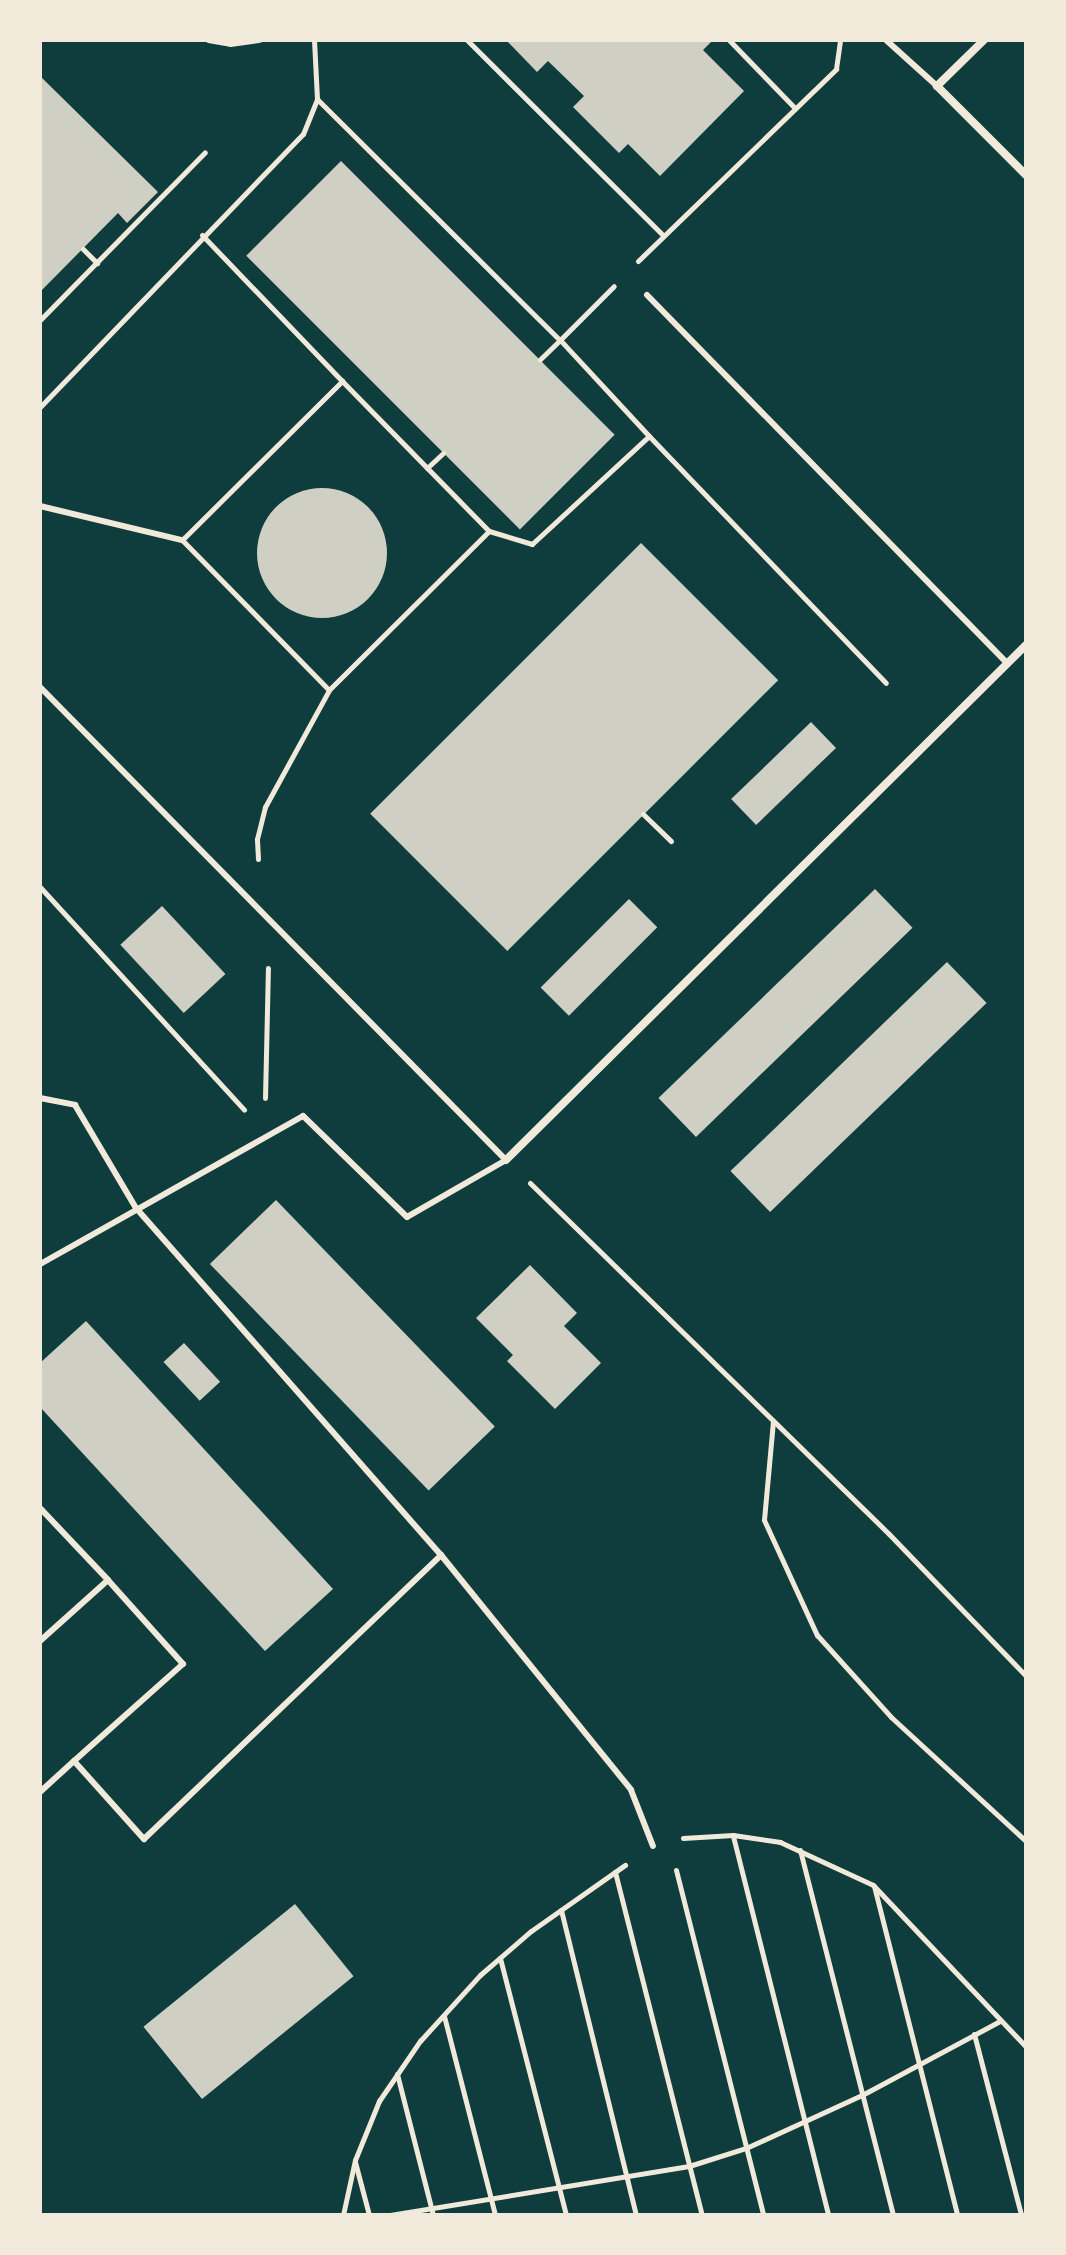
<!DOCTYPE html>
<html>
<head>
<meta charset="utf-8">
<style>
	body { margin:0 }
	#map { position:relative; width:1066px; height:2255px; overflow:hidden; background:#0f3d3e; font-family:Lato,sans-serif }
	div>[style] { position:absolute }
	.building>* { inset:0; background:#cfcfc3; transform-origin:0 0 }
	.round { border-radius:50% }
	.path>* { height:5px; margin:-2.5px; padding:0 2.5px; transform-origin:2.5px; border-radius:2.5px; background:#f1e9da }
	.service>* { height:6px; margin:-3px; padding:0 3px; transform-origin:3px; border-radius:3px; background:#f1e9da }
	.minor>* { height:8px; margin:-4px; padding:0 4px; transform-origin:4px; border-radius:4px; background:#f1e9da }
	span { translate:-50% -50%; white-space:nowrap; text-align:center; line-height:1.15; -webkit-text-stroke:6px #f1e9da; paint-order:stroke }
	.frame { position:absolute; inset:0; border:42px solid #f1e9da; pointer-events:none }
</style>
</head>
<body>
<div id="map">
	<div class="building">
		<div style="clip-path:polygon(506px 40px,713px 40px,703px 50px,744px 91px,660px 176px,628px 144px,619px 153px,573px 107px,584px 96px,548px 61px,537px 72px)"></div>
		<div style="clip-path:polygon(40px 76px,158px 192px,127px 223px,118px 213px,40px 292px)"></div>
		<div style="left:341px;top:161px;width:387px;height:134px;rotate:45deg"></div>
		<div class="round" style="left:257px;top:488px;width:130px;height:130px"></div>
		<div style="left:641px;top:543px;width:194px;height:383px;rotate:45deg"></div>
		<div style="left:811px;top:722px;width:36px;height:111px;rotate:46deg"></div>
		<div style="left:875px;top:889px;width:54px;height:301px;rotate:46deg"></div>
		<div style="left:629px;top:899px;width:40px;height:125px;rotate:45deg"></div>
		<div style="left:162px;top:906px;width:93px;height:57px;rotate:47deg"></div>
		<div style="left:947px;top:962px;width:57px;height:301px;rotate:46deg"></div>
		<div style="left:276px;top:1200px;width:315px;height:92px;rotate:46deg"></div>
		<div style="clip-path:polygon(530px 1265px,577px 1313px,564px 1326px,601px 1363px,555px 1409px,507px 1361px,513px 1355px,476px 1318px)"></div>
		<div style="clip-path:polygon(86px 1321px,333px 1589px,265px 1651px,40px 1407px,40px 1363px)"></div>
		<div style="left:184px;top:1343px;width:53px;height:28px;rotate:47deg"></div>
		<div style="left:295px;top:1904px;width:93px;height:195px;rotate:51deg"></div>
	</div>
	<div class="path">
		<div style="left:208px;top:40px;width:22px;rotate:10deg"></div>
		<div style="left:230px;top:44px;width:30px;rotate:-8deg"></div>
		<div style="left:467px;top:40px;width:276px;rotate:44.9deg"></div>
		<div style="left:729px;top:40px;width:95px;rotate:45.9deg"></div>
		<div style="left:317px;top:99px;width:342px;rotate:44.8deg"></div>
		<div style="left:560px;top:340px;width:28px;rotate:136deg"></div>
		<div style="left:202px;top:235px;width:202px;rotate:46.2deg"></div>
		<div style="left:83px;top:249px;width:20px;rotate:45deg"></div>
		<div style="left:638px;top:261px;width:276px;rotate:-44.1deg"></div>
		<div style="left:836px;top:69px;width:29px;rotate:-82deg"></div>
		<div style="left:40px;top:320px;width:235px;rotate:-45.5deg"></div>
		<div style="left:342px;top:381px;width:210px;rotate:45.6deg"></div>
		<div style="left:489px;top:531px;width:226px;rotate:135.2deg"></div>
		<div style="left:329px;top:690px;width:210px;rotate:-134.4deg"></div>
		<div style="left:182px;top:540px;width:226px;rotate:-44.8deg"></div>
		<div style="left:40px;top:407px;width:379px;rotate:-46.1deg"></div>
		<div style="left:303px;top:134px;width:38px;rotate:-68deg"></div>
		<div style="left:317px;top:99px;width:59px;rotate:-92.9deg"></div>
		<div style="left:649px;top:436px;width:342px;rotate:46.2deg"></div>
		<div style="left:427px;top:468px;width:22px;rotate:-43deg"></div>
		<div style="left:489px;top:531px;width:45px;rotate:16.8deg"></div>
		<div style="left:532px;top:544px;width:159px;rotate:-42.7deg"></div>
		<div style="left:649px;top:436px;width:131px;rotate:-132.8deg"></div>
		<div style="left:560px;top:340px;width:76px;rotate:-45deg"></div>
		<div style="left:643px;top:814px;width:39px;rotate:44deg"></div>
		<div style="left:258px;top:859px;width:20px;rotate:-93deg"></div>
		<div style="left:257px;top:839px;width:33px;rotate:-76deg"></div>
		<div style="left:265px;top:807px;width:133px;rotate:-61.3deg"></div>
		<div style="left:40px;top:887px;width:302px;rotate:47.5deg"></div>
		<div style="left:265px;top:1098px;width:130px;rotate:-88.7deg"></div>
		<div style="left:530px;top:1183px;width:502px;rotate:44.35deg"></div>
		<div style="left:889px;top:1534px;width:197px;rotate:46deg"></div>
		<div style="left:773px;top:1421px;width:99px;rotate:95.2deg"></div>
		<div style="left:764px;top:1520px;width:127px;rotate:65.3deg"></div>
		<div style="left:817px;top:1635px;width:110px;rotate:47.9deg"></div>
		<div style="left:891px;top:1717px;width:183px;rotate:42.6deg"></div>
		<div style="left:733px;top:1836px;width:391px;rotate:75.9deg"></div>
		<div style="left:683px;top:1838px;width:50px;rotate:-3.4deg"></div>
		<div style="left:733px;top:1835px;width:48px;rotate:8.5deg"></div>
		<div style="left:780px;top:1842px;width:102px;rotate:24.8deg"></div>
		<div style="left:873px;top:1885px;width:223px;rotate:46.6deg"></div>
		<div style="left:800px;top:1850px;width:377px;rotate:75.7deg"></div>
		<div style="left:676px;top:1870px;width:356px;rotate:75.8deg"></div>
		<div style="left:615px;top:1872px;width:354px;rotate:75.8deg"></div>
		<div style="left:874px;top:1886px;width:339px;rotate:75.8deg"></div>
		<div style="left:561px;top:1910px;width:314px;rotate:76.2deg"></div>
		<div style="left:500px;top:1958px;width:265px;rotate:75.6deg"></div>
		<div style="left:444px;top:2016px;width:205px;rotate:75.6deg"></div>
		<div style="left:974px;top:2034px;width:187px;rotate:75.4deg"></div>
		<div style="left:397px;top:2074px;width:146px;rotate:75.7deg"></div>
		<div style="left:355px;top:2162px;width:55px;rotate:75.2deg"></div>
		<div style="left:343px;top:2215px;width:56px;rotate:-77.7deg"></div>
		<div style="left:355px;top:2160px;width:64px;rotate:-67.9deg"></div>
		<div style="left:379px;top:2101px;width:73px;rotate:-55.7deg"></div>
		<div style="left:420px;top:2041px;width:89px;rotate:-47.7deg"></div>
		<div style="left:480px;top:1975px;width:67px;rotate:-40.8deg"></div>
		<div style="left:531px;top:1931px;width:115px;rotate:-35.1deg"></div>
		<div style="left:390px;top:2215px;width:303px;rotate:-9.3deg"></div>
		<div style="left:689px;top:2166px;width:60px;rotate:-17.5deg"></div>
		<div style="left:746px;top:2148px;width:128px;rotate:-24.6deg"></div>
		<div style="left:862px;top:2095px;width:157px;rotate:-28.2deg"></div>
	</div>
	<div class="service">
		<div style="left:886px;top:40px;width:69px;rotate:42deg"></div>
		<div style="left:647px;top:295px;width:515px;rotate:45.63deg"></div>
		<div style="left:40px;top:506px;width:146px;rotate:13.5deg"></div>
		<div style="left:40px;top:687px;width:664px;rotate:45.43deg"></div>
		<div style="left:506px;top:1160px;width:114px;rotate:150.1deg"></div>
		<div style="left:407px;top:1217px;width:145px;rotate:-135.8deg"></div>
		<div style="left:303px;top:1116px;width:302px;rotate:150.6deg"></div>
		<div style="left:40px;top:1098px;width:36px;rotate:11deg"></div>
		<div style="left:75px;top:1105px;width:120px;rotate:59.4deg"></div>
		<div style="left:136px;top:1208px;width:462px;rotate:48.7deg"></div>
		<div style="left:441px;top:1555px;width:302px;rotate:51deg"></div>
		<div style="left:631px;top:1790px;width:60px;rotate:68.6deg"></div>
		<div style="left:40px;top:1508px;width:99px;rotate:46.6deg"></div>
		<div style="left:108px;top:1580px;width:91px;rotate:138.1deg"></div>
		<div style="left:74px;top:1761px;width:146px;rotate:-41.7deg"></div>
		<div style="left:183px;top:1664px;width:113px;rotate:-131.8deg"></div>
		<div style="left:40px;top:1792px;width:46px;rotate:-42.4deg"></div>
		<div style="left:74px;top:1761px;width:105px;rotate:48.1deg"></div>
		<div style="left:144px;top:1839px;width:411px;rotate:-43.7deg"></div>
	</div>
	<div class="minor">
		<div style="left:984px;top:40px;width:66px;rotate:135.6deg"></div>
		<div style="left:937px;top:86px;width:126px;rotate:45deg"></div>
		<div style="left:506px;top:1160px;width:732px;rotate:-44.72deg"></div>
	</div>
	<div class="frame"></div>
</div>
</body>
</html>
